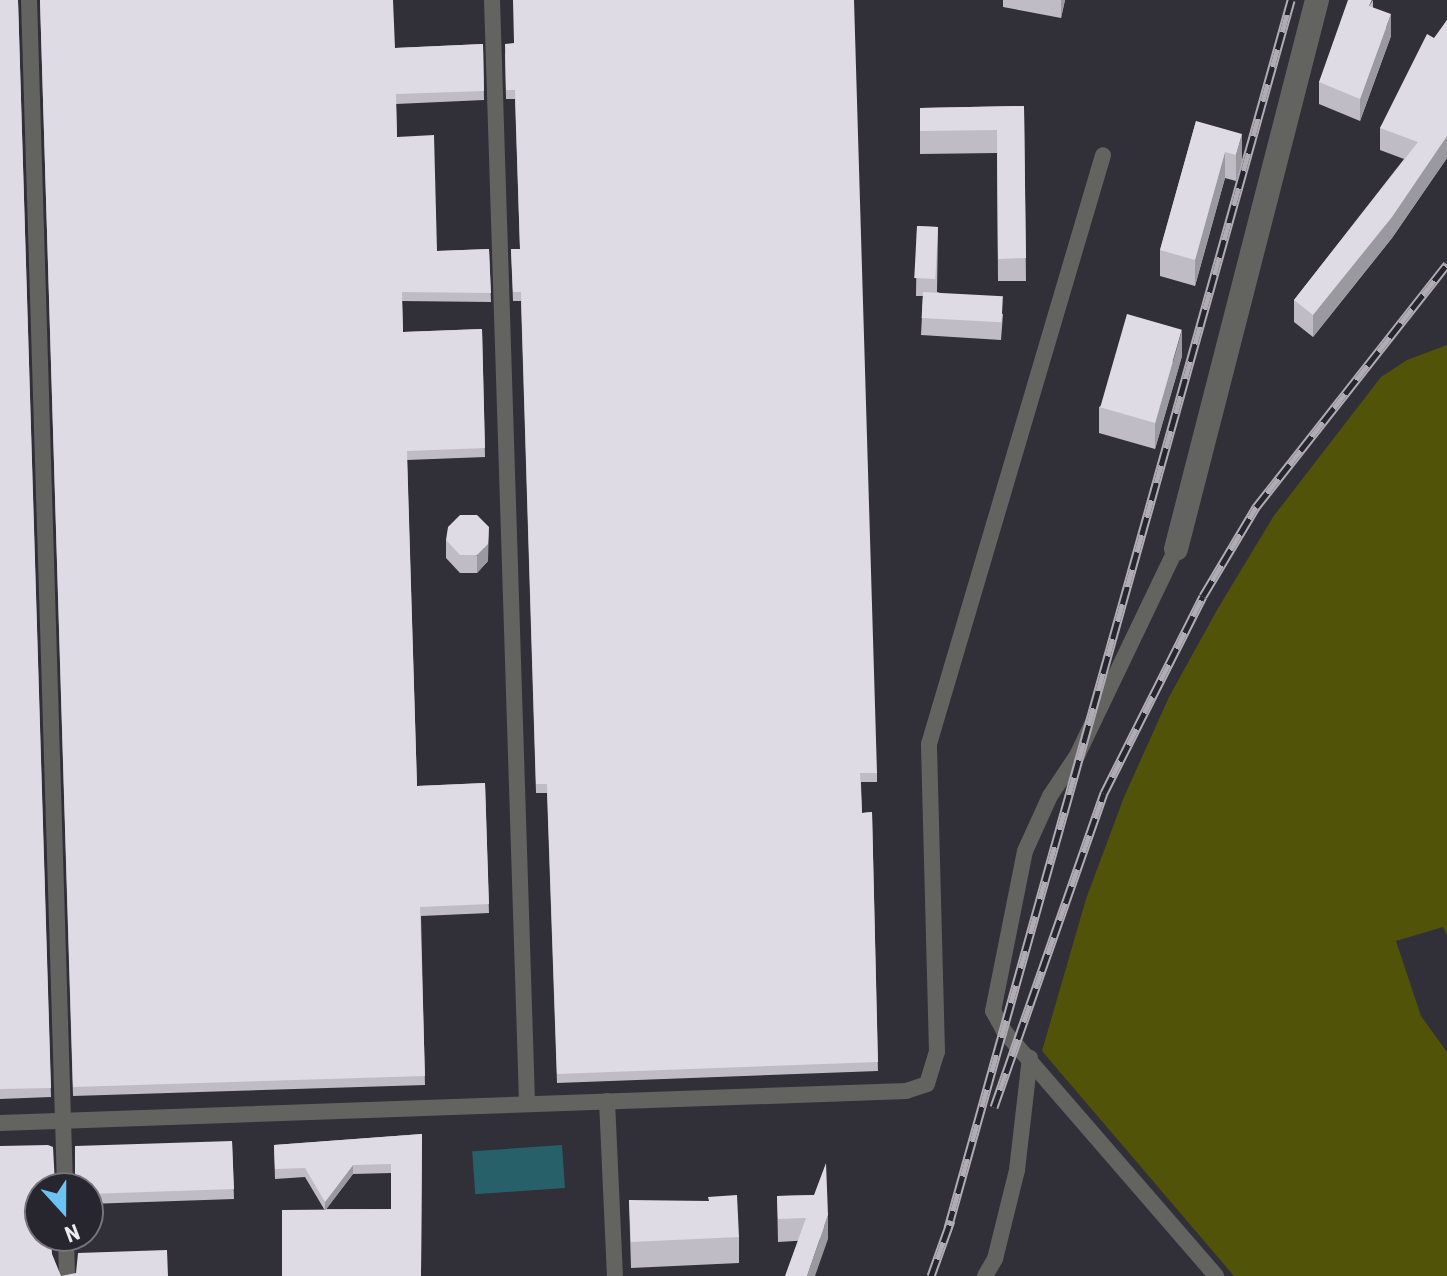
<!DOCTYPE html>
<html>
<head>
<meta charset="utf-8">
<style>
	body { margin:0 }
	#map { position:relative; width:1447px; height:1276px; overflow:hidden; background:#312f37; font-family:"Roboto Condensed",sans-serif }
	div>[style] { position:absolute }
	.green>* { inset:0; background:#515308 }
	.water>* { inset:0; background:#276069; transform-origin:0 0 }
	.lane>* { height:16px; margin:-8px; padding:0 8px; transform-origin:8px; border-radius:8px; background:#636460 }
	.street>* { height:24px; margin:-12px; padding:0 12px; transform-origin:12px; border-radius:12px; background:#636460 }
	.rail>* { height:9px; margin-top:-4.5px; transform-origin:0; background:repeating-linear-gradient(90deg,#27252d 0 18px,#afadb3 0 36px); box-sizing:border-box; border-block:2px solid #afadb3 }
	.wall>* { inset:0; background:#bfbcc5 }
	.shaded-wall>* { inset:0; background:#9b99a0 }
	.building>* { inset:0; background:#dedbe5; transform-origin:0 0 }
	span { translate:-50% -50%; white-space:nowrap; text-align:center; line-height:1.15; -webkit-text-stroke:8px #27252d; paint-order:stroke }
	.north { position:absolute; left:24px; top:1172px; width:80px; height:80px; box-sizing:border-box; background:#27252d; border:2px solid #76747b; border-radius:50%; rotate:159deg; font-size:22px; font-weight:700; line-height:32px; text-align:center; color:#ecebf0 }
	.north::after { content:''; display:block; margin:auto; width:28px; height:36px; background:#6cc3f2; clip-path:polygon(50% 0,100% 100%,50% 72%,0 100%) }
</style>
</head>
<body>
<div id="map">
	<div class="green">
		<div style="clip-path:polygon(1447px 345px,1447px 935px,1443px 927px,1396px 941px,1421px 1016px,1447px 1052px,1447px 1276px,1234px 1276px,1042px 1051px,1086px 899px,1124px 797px,1169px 697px,1217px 610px,1273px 517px,1381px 377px,1407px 360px)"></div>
	</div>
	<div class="water">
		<div style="left:562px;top:1145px;width:43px;height:90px;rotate:86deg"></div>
	</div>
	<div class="lane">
		<div style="left:29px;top:0;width:1189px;rotate:88.26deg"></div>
		<div style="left:492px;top:0;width:1104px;rotate:88.18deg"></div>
		<div style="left:1176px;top:549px;width:227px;rotate:115.6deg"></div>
		<div style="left:1078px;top:754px;width:50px;rotate:123.7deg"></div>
		<div style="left:1050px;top:796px;width:60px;rotate:114.4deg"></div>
		<div style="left:1025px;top:851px;width:163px;rotate:101.3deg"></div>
		<div style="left:993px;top:1011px;width:23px;rotate:61deg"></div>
		<div style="left:1004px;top:1031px;width:324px;rotate:49.1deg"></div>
		<div style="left:607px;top:1101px;width:175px;rotate:87.4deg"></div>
		<div style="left:0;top:1123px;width:907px;rotate:-2.02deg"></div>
		<div style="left:906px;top:1091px;width:22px;rotate:-18deg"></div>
		<div style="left:927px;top:1084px;width:34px;rotate:-73deg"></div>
		<div style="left:937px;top:1052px;width:308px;rotate:-91.5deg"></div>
		<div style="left:929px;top:744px;width:614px;rotate:-73.54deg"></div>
		<div style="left:66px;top:1236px;width:40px;rotate:88.6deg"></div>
		<div style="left:985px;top:1276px;width:20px;rotate:-60deg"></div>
		<div style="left:995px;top:1259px;width:92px;rotate:-76.1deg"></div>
		<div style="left:1017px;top:1170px;width:113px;rotate:-83.4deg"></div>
	</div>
	<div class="street">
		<div style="left:1176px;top:549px;width:567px;rotate:-75.6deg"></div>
	</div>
	<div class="rail">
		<div style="left:994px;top:1107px;width:333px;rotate:-70.7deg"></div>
		<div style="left:1104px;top:793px;width:220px;rotate:-63.3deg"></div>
		<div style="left:1203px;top:596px;width:104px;rotate:-59.2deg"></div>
		<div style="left:1256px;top:507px;width:309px;rotate:-51.8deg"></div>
		<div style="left:948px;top:1228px;width:1275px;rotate:-74.39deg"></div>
		<div style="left:931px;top:1276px;width:59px;rotate:-70.3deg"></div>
	</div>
	<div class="wall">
		<div style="clip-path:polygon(0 0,18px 0,51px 1097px,0 1099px)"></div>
		<div style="clip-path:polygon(40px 0,395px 48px,483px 44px,484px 100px,396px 104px,397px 137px,437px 251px,489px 249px,491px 302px,402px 301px,403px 332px,482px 329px,485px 457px,407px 460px,417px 786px,485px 783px,489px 913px,421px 916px,425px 1085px,73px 1096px)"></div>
		<div style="clip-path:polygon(1003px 0,1065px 0,1061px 18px,1003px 7px)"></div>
		<div style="clip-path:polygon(1373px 0,1373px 8px,1391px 36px,1360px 121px,1319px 104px,1319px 82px)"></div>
		<div style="clip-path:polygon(1447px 20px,1447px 158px,1392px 238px,1313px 337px,1294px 322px,1294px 300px,1404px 159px,1380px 150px,1380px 128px)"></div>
		<div style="clip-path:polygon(505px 52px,877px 773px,877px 782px,861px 782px,862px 813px,872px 812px,878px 1071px,557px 1083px,547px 793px,536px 793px,521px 301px,513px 301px,511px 249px,520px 249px,515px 99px,506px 99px)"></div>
		<div style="clip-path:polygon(1024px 106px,1026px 281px,998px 281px,997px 153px,920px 154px,920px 108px)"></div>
		<div style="clip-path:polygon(1196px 121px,1242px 160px,1236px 181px,1225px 178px,1195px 286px,1160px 276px,1160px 250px)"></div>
		<div style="clip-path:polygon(917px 226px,938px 227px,937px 292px,1003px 314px,1001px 340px,921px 335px,923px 296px,916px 296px)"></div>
		<div style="clip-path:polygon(1182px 356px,1155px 449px,1099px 433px,1099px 407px)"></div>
		<div style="clip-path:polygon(446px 540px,488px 561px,477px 573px,460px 573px,446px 558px)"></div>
		<div style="clip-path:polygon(evenodd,422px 1134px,421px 1276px,324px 1209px,305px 1177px,275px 1179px,274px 1145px,422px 1134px,391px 1173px,391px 1209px,326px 1209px,353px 1174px,391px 1173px)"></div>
		<div style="clip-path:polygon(232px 1141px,234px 1199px,88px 1204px,88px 1188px)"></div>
		<div style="clip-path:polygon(814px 1195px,828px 1239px,778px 1242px,777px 1196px)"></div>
		<div style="clip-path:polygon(629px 1200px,739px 1237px,739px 1263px,631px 1268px)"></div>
	</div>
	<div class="shaded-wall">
		<div style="clip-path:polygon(1061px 0,1065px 0,1061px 18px)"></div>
		<div style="clip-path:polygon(1391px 14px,1391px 36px,1360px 121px,1360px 99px)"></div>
		<div style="clip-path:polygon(1242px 134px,1242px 160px,1236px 181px,1236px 155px)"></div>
		<div style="clip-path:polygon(1447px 136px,1447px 158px,1392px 238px,1313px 337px,1313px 315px)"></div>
		<div style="clip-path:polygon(1225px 152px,1225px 178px,1195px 286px,1195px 260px)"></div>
		<div style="clip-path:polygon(1182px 330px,1182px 356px,1155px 449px,1155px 424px)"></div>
		<div style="clip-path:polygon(489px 527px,488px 561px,477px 573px,477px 555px)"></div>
		<div style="clip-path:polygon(353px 1165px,353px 1174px,325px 1211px,325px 1202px)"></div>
		<div style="clip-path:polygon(828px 1215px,828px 1239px,815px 1276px,807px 1276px)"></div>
	</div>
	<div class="building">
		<div style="clip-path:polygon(0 0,18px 0,51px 1088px,0 1089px)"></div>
		<div style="clip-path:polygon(40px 0,393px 0,395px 48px,483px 44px,484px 91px,396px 94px,397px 137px,434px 135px,437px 251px,489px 249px,491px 293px,402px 292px,403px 332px,482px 329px,485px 448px,407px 451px,417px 786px,485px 783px,489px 904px,420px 907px,425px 1076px,73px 1087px)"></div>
		<div style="clip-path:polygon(513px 0,854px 0,877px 773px,860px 773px,862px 813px,872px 812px,878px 1062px,557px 1074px,547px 784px,536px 784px,521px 292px,513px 292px,511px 249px,520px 249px,515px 90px,506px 90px,505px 44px,514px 43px)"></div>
		<div style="clip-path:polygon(1348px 0,1372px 0,1369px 6px,1391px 14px,1360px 99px,1319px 82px)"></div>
		<div style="clip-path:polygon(1447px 20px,1447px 136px,1392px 217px,1313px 315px,1294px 300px,1418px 142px,1380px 128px,1427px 34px,1434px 38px)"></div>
		<div style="clip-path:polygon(1024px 106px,1026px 258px,998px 259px,997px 130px,920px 131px,920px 108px)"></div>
		<div style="clip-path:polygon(1196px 121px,1242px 134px,1236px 155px,1225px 152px,1195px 260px,1160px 250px)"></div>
		<div style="left:917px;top:226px;width:21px;height:52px;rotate:3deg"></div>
		<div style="left:923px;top:292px;width:80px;height:26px;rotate:3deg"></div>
		<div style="left:1127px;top:314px;width:57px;height:97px;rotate:16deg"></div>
		<div style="clip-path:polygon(460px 515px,477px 515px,489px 527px,488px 544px,477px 555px,460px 555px,446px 540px,448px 527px)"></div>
		<div style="clip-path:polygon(422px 1134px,421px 1276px,282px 1276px,282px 1210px,391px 1209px,391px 1164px,353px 1165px,325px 1202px,305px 1168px,275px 1169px,274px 1145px)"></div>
		<div style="clip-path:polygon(232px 1141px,234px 1189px,88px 1194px,88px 1188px,67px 1188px,75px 1183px,75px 1146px)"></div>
		<div style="clip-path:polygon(48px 1145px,53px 1147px,55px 1184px,62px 1188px,40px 1188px,40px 1236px,51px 1236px,52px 1254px,61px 1276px,76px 1273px,78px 1253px,167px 1250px,168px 1276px,0 1276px,0 1146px)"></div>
		<div style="clip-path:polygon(826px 1163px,828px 1215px,807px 1276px,785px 1276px,806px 1218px,778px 1219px,777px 1196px,814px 1195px)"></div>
		<div style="clip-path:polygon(737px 1195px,739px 1237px,631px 1242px,629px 1200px,709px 1201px,708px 1197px)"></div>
	</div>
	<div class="north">N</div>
</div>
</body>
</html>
